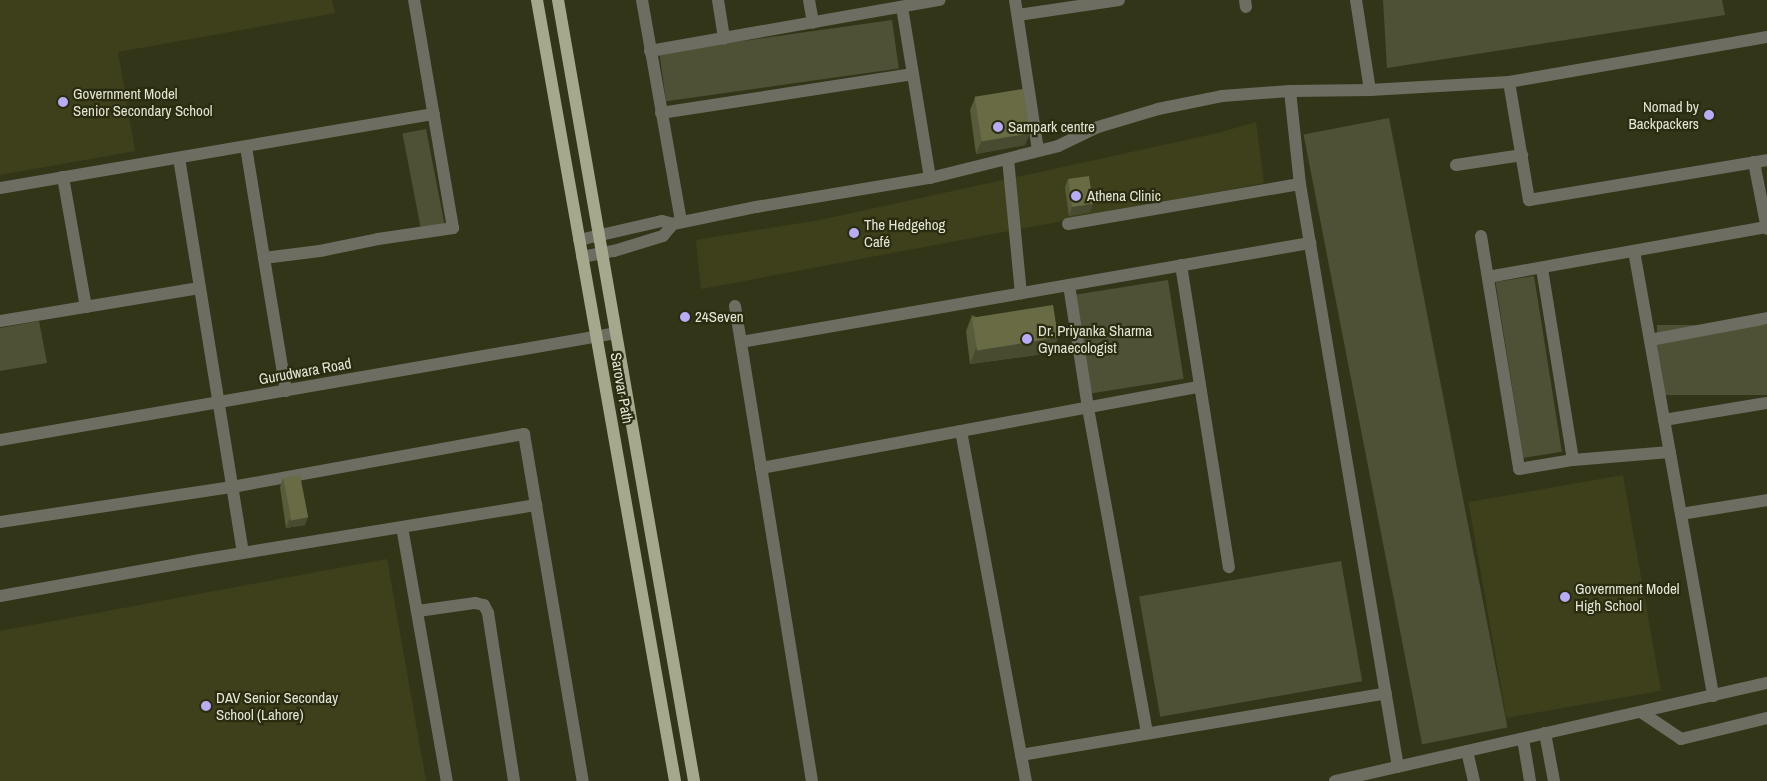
<!DOCTYPE html>
<html>
<head>
<meta charset="utf-8">
<style>
	body { margin:0 }
	#map { position:relative; width:1767px; height:781px; overflow:hidden; background:#333519; font-family:"Archivo Narrow",sans-serif }
	div>[style] { position:absolute }
	.built>* { inset:0; background:#3e401c; transform-origin:0 0 }
	.green>* { inset:0; background:#4f5137; transform-origin:0 0 }
	.minor>* { height:12px; margin:-6px; padding:0 6px; transform-origin:6px; border-radius:6px; background:#6d6e61 }
	.major>* { height:12px; margin:-6px; padding:0 6px; transform-origin:6px; border-radius:6px; background:#a6a88d }
	.wall>* { inset:0; background:#595c3a }
	.shaded-wall>* { inset:0; background:#494b30 }
	.building>* { inset:0; background:#686b44; transform-origin:0 0 }
	.dots>* { width:14px; height:14px; translate:-50% -50%; box-sizing:border-box; border:2px solid #2a2b0f; border-radius:50% }
	span { translate:-50% -50%; white-space:nowrap; text-align:center; line-height:1.15; -webkit-text-stroke:4.5px #2a2b0f; paint-order:stroke }
	.poi-label { font-size:15px; color:#e4e5d5 }
	.left { translate:0 -50%; text-align:left }
	.right { translate:-100% -50%; text-align:right }
	.street-label { font-size:15px; color:#e4e5d5 }
</style>
</head>
<body>
<div id="map">
	<div class="built">
		<div style="clip-path:polygon(0 0,332px 0,335px 13px,118px 52px,135px 151px,0 175px)"></div>
		<div style="clip-path:polygon(1256px 122px,1264px 183px,701px 289px,696px 240px,820px 220px,1218px 133px)"></div>
		<div style="left:1623px;top:475px;width:219px;height:157px;rotate:80deg"></div>
		<div style="clip-path:polygon(387px 559px,426px 781px,0 781px,0 631px)"></div>
	</div>
	<div class="green">
		<div style="clip-path:polygon(1383px 0,1722px 0,1725px 15px,1387px 68px)"></div>
		<div style="left:892px;top:20px;width:49px;height:235px;rotate:82deg"></div>
		<div style="left:1389px;top:118px;width:621px;height:87px;rotate:79deg"></div>
		<div style="left:426px;top:129px;width:102px;height:24px;rotate:79deg"></div>
		<div style="left:1534px;top:276px;width:178px;height:39px;rotate:81deg"></div>
		<div style="left:1168px;top:280px;width:100px;height:99px;rotate:81deg"></div>
		<div style="clip-path:polygon(39px 321px,47px 363px,0 371px,0 328px)"></div>
		<div style="left:1767px;top:325px;width:70px;height:110px;rotate:90deg"></div>
		<div style="left:1341px;top:561px;width:122px;height:205px;rotate:80deg"></div>
	</div>
	<div class="minor">
		<div style="left:642px;top:0;width:225px;rotate:80deg"></div>
		<div style="left:718px;top:0;width:39px;rotate:81deg"></div>
		<div style="left:809px;top:0;width:23px;rotate:80deg"></div>
		<div style="left:1015px;top:0;width:152px;rotate:81.3deg"></div>
		<div style="left:1245px;top:0;width:7px;rotate:82deg"></div>
		<div style="left:1356px;top:0;width:91px;rotate:81.2deg"></div>
		<div style="left:902px;top:7px;width:173px;rotate:80.7deg"></div>
		<div style="left:1018px;top:15px;width:102px;rotate:-8.4deg"></div>
		<div style="left:650px;top:51px;width:294px;rotate:-10deg"></div>
		<div style="left:1509px;top:82px;width:120px;rotate:80.4deg"></div>
		<div style="left:1529px;top:200px;width:241px;rotate:-9.5deg"></div>
		<div style="left:1290px;top:91px;width:94px;rotate:83.9deg"></div>
		<div style="left:1300px;top:184px;width:591px;rotate:80.46deg"></div>
		<div style="left:661px;top:113px;width:255px;rotate:-8.8deg"></div>
		<div style="left:246px;top:147px;width:112px;rotate:80.8deg"></div>
		<div style="left:264px;top:258px;width:56px;rotate:-7.1deg"></div>
		<div style="left:320px;top:251px;width:59px;rotate:-11.7deg"></div>
		<div style="left:378px;top:239px;width:76px;rotate:-8.3deg"></div>
		<div style="left:453px;top:228px;width:231px;rotate:-99.7deg"></div>
		<div style="left:179px;top:158px;width:400px;rotate:80.8deg"></div>
		<div style="left:1008px;top:159px;width:135px;rotate:84.5deg"></div>
		<div style="left:1754px;top:162px;width:68px;rotate:79deg"></div>
		<div style="left:1456px;top:165px;width:67px;rotate:-8.6deg"></div>
		<div style="left:63px;top:177px;width:132px;rotate:80deg"></div>
		<div style="left:0;top:188px;width:440px;rotate:-9.7deg"></div>
		<div style="left:1068px;top:224px;width:235px;rotate:-9.8deg"></div>
		<div style="left:1481px;top:236px;width:236px;rotate:80.7deg"></div>
		<div style="left:1519px;top:469px;width:55px;rotate:-9.5deg"></div>
		<div style="left:1573px;top:460px;width:194px;rotate:-99.2deg"></div>
		<div style="left:579px;top:240px;width:85px;rotate:-12.9deg"></div>
		<div style="left:662px;top:221px;width:11px;rotate:15deg"></div>
		<div style="left:673px;top:224px;width:85px;rotate:-11.6deg"></div>
		<div style="left:756px;top:207px;width:176px;rotate:-9.5deg"></div>
		<div style="left:930px;top:178px;width:132px;rotate:-14deg"></div>
		<div style="left:1058px;top:146px;width:44px;rotate:-25.4deg"></div>
		<div style="left:1098px;top:127px;width:63px;rotate:-16.7deg"></div>
		<div style="left:1158px;top:109px;width:65px;rotate:-11.5deg"></div>
		<div style="left:1222px;top:96px;width:68px;rotate:-4.2deg"></div>
		<div style="left:1290px;top:91px;width:80px;rotate:-0.7deg"></div>
		<div style="left:1370px;top:90px;width:139px;rotate:-3.3deg"></div>
		<div style="left:1509px;top:82px;width:262px;rotate:-9.9deg"></div>
		<div style="left:1634px;top:251px;width:452px;rotate:79.9deg"></div>
		<div style="left:582px;top:257px;width:33px;rotate:-11deg"></div>
		<div style="left:614px;top:251px;width:51px;rotate:-17deg"></div>
		<div style="left:663px;top:236px;width:16px;rotate:-50deg"></div>
		<div style="left:264px;top:258px;width:135px;rotate:80.6deg"></div>
		<div style="left:1181px;top:265px;width:306px;rotate:81deg"></div>
		<div style="left:1488px;top:277px;width:283px;rotate:-10.2deg"></div>
		<div style="left:1069px;top:285px;width:124px;rotate:81.2deg"></div>
		<div style="left:1088px;top:408px;width:330px;rotate:79.7deg"></div>
		<div style="left:735px;top:306px;width:481px;rotate:80.8deg"></div>
		<div style="left:0;top:321px;width:202px;rotate:-9.4deg"></div>
		<div style="left:1650px;top:340px;width:119px;rotate:-10.6deg"></div>
		<div style="left:741px;top:342px;width:578px;rotate:-9.87deg"></div>
		<div style="left:1664px;top:420px;width:104px;rotate:-9.4deg"></div>
		<div style="left:961px;top:431px;width:356px;rotate:79.5deg"></div>
		<div style="left:0;top:440px;width:625px;rotate:-9.85deg"></div>
		<div style="left:1573px;top:460px;width:97px;rotate:-4.7deg"></div>
		<div style="left:761px;top:468px;width:446px;rotate:-10.5deg"></div>
		<div style="left:1681px;top:514px;width:87px;rotate:-9.2deg"></div>
		<div style="left:0;top:522px;width:235px;rotate:-8.6deg"></div>
		<div style="left:232px;top:487px;width:297px;rotate:-10.3deg"></div>
		<div style="left:524px;top:434px;width:352px;rotate:80.4deg"></div>
		<div style="left:402px;top:527px;width:258px;rotate:80deg"></div>
		<div style="left:0;top:596px;width:197px;rotate:-10.2deg"></div>
		<div style="left:194px;top:561px;width:347px;rotate:-9.3deg"></div>
		<div style="left:418px;top:611px;width:58px;rotate:-8deg"></div>
		<div style="left:475px;top:603px;width:9px;rotate:13deg"></div>
		<div style="left:484px;top:605px;width:9px;rotate:63deg"></div>
		<div style="left:488px;top:613px;width:170px;rotate:81.2deg"></div>
		<div style="left:1641px;top:712px;width:48px;rotate:34deg"></div>
		<div style="left:1681px;top:739px;width:89px;rotate:-13.7deg"></div>
		<div style="left:1545px;top:733px;width:49px;rotate:79.4deg"></div>
		<div style="left:1523px;top:739px;width:43px;rotate:80.5deg"></div>
		<div style="left:1467px;top:751px;width:31px;rotate:77deg"></div>
		<div style="left:1021px;top:755px;width:370px;rotate:-9.6deg"></div>
		<div style="left:1335px;top:781px;width:443px;rotate:-12.8deg"></div>
	</div>
	<div class="major">
		<div style="left:537px;top:0;width:793px;rotate:79.98deg"></div>
		<div style="left:558px;top:0;width:793px;rotate:80.12deg"></div>
	</div>
	<div class="wall">
		<div style="clip-path:polygon(975px 98px,1030px 133px,1025px 145px,976px 154px,970px 110px)"></div>
		<div style="clip-path:polygon(1068px 179px,1090px 212px,1069px 216px,1065px 187px)"></div>
		<div style="clip-path:polygon(972px 315px,1052px 353px,970px 364px,966px 331px)"></div>
		<div style="clip-path:polygon(283px 478px,305px 525px,286px 528px,280px 487px)"></div>
	</div>
	<div class="shaded-wall">
		<div style="clip-path:polygon(1030px 133px,1025px 145px,976px 154px,981px 142px)"></div>
		<div style="clip-path:polygon(1093px 204px,1090px 212px,1069px 216px,1072px 207px)"></div>
		<div style="clip-path:polygon(1058px 338px,1052px 353px,970px 364px,976px 348px)"></div>
		<div style="clip-path:polygon(308px 517px,305px 525px,286px 528px,289px 520px)"></div>
	</div>
	<div class="building">
		<div style="left:1023px;top:89px;width:45px;height:49px;rotate:81deg"></div>
		<div style="left:1089px;top:176px;width:28px;height:21px;rotate:82deg"></div>
		<div style="left:1053px;top:305px;width:33px;height:82px;rotate:81deg"></div>
		<div style="left:300px;top:475px;width:43px;height:17px;rotate:79deg"></div>
	</div>
	<div class="dots">
		<div style="left:63px;top:102px;background:#b8abf7"></div>
		<div style="left:1709px;top:115px;background:#b8abf7"></div>
		<div style="left:998px;top:127px;background:#b8abf7"></div>
		<div style="left:1076px;top:196px;background:#b8abf7"></div>
		<div style="left:854px;top:233px;background:#b8abf7"></div>
		<div style="left:685px;top:317px;background:#b8abf7"></div>
		<div style="left:1027px;top:339px;background:#b8abf7"></div>
		<div style="left:1565px;top:597px;background:#b8abf7"></div>
		<div style="left:206px;top:706px;background:#b8abf7"></div>
	</div>
	<div class="poi-label">
		<span class="left" style="left:73px;top:102px">Government Model<br>Senior Secondary School</span>
		<span class="right" style="left:1699px;top:115px">Nomad by<br>Backpackers</span>
		<span class="left" style="left:1008px;top:127px">Sampark centre</span>
		<span class="left" style="left:1087px;top:196px">Athena Clinic</span>
		<span class="left" style="left:864px;top:233px">The Hedgehog<br>Café</span>
		<span class="left" style="left:695px;top:317px">24Seven</span>
		<span class="left" style="left:1038px;top:339px">Dr. Priyanka Sharma<br>Gynaecologist</span>
		<span class="left" style="left:1575px;top:597px">Government Model<br>High School</span>
		<span class="left" style="left:216px;top:706px">DAV Senior Seconday<br>School (Lahore)</span>
	</div>
	<div class="street-label">
		<span style="left:305px;top:371px;rotate:-10deg">Gurudwara Road</span>
		<span style="left:622px;top:388px;rotate:80deg">Sarovar Path</span>
	</div>
</div>
</body>
</html>
